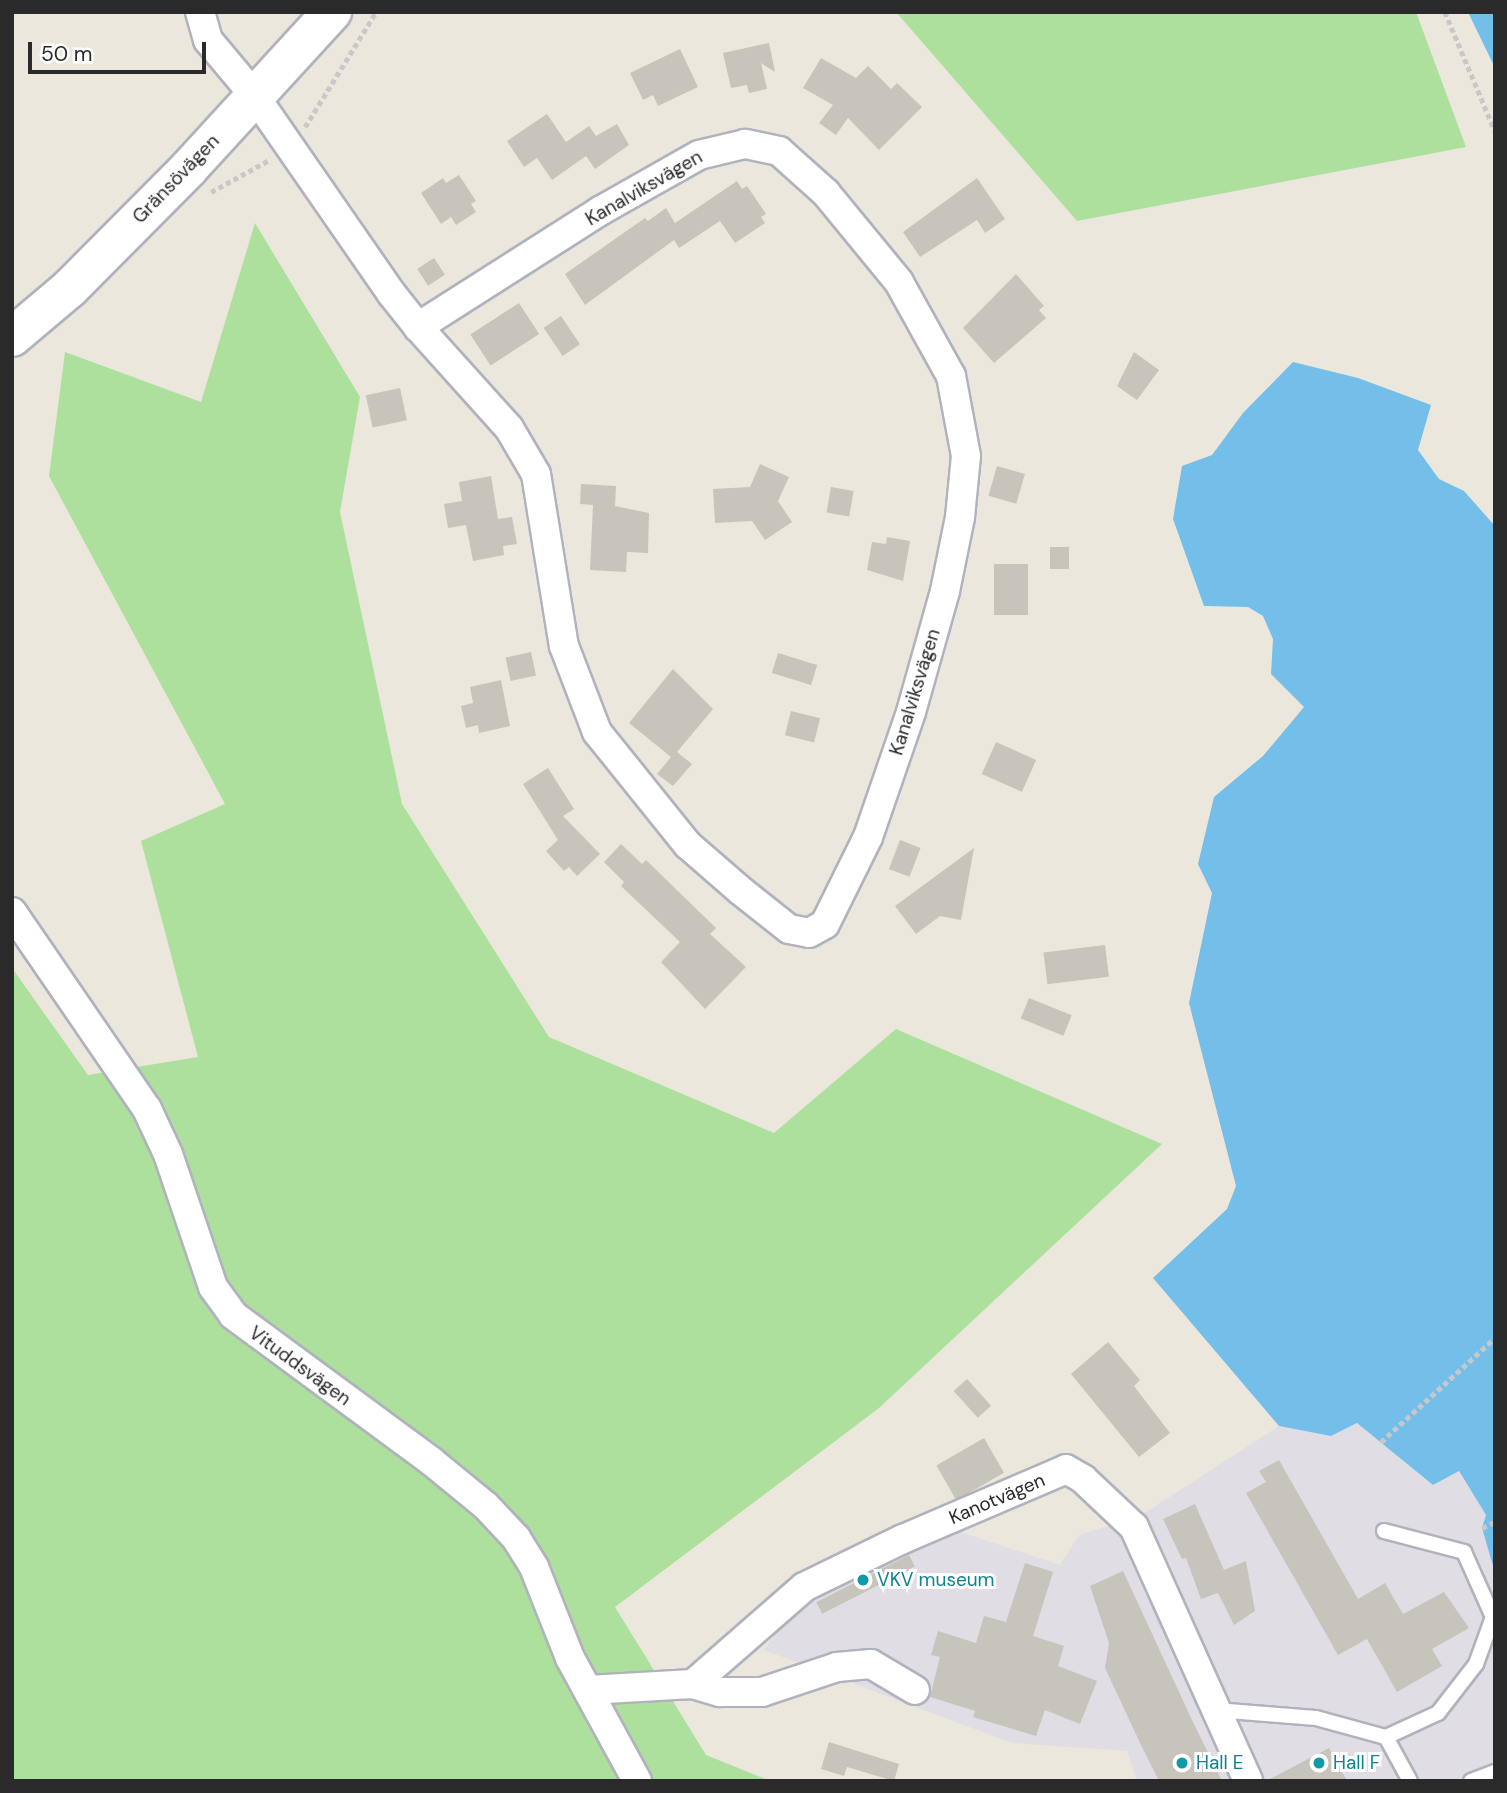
<!DOCTYPE html>
<html>
<head>
<meta charset="utf-8">
<style>
	body { margin:0 }
	#map { position:relative; width:1507px; height:1793px; overflow:hidden; background:#ece7dd; font-family:"DM Sans",sans-serif }
	div>[style] { position:absolute }
	.industrial>* { inset:0; background:#e0dde5 }
	.green>* { inset:0; background:#ace09c }
	.water>* { inset:0; background:#74beea }
	.building>* { inset:0; background:#c7c4bc; transform-origin:0 0 }
	.path>* { height:4.5px; margin-top:-2.25px; transform-origin:0; background:repeating-linear-gradient(90deg,#c8c8c8 0 5px,transparent 0 8.5px) }
	.roads { filter:drop-shadow(2px 0 #b0b2bd) drop-shadow(-2px 0 #b0b2bd) drop-shadow(0 2px #b0b2bd) drop-shadow(0 -2px #b0b2bd) }
	.lane>* { height:14px; margin:-7px; padding:0 7px; transform-origin:7px; border-radius:7px; background:#fff }
	.street>* { height:28px; margin:-14px; padding:0 14px; transform-origin:14px; border-radius:14px; background:#fff }
	.secondary>* { height:38px; margin:-19px; padding:0 19px; transform-origin:19px; border-radius:19px; background:#fff }
	.dots>* { width:19px; height:19px; translate:-50% -50%; box-sizing:border-box; border:4px solid #fff; border-radius:50% }
	span { translate:-50% -50%; white-space:nowrap; text-align:center; line-height:1.15; -webkit-text-stroke:6px #fff; paint-order:stroke }
	.street-label { font-size:19px; color:#2a2a2a }
	.culture-label { font-size:19px; color:#0d838f }
	.left { translate:0 -50%; text-align:left }
	.frame { position:absolute; inset:0; border:14px solid #2a2a2a; pointer-events:none }
	.scale { position:absolute; left:28px; top:42px; width:178px; height:32px; box-sizing:border-box; border:4px solid #2a2a2a; border-top:0; padding-left:9px; font-size:21px; line-height:24px; white-space:nowrap; color:#2a2a2a; -webkit-text-stroke:5px #fff; paint-order:stroke }
</style>
</head>
<body>
<div id="map">
	<div class="industrial">
		<div style="clip-path:polygon(1357px 1423px,1433px 1485px,1458px 1471px,1486px 1515px,1482px 1528px,1495px 1573px,1495px 1781px,1137px 1781px,1127px 1751px,1012px 1743px,764px 1650px,806px 1590px,946px 1527px,1060px 1565px,1079px 1535px,1140px 1516px,1279px 1426px,1331px 1436px)"></div>
	</div>
	<div class="green">
		<div style="clip-path:polygon(896px 12px,1416px 12px,1466px 147px,1077px 221px)"></div>
		<div style="clip-path:polygon(255px 223px,360px 397px,340px 512px,402px 804px,549px 1037px,774px 1133px,896px 1029px,1162px 1144px,879px 1408px,615px 1607px,706px 1755px,770px 1781px,12px 1781px,12px 968px,88px 1075px,198px 1057px,141px 841px,225px 804px,49px 476px,65px 352px,201px 402px)"></div>
	</div>
	<div class="water">
		<div style="clip-path:polygon(1468px 12px,1495px 12px,1495px 68px)"></div>
		<div style="clip-path:polygon(1293px 362px,1358px 378px,1431px 405px,1418px 450px,1439px 479px,1464px 491px,1495px 526px,1495px 1573px,1482px 1528px,1486px 1515px,1459px 1471px,1433px 1485px,1357px 1423px,1331px 1436px,1279px 1426px,1153px 1278px,1227px 1209px,1236px 1186px,1189px 1003px,1212px 893px,1198px 864px,1214px 797px,1263px 756px,1304px 707px,1271px 674px,1273px 639px,1263px 616px,1248px 607px,1204px 606px,1173px 519px,1182px 466px,1212px 455px,1243px 413px)"></div>
	</div>
	<div class="building">
		<div style="clip-path:polygon(769px 43px,775px 72px,761px 63px,767px 89px,749px 93px,747px 85px,731px 88px,723px 53px)"></div>
		<div style="clip-path:polygon(680px 49px,698px 87px,658px 106px,653px 95px,643px 100px,630px 73px)"></div>
		<div style="clip-path:polygon(821px 58px,856px 78px,868px 66px,891px 89px,897px 83px,922px 107px,879px 150px,848px 118px,836px 135px,819px 123px,833px 105px,803px 88px)"></div>
		<div style="clip-path:polygon(547px 114px,566px 142px,589px 126px,596px 136px,617px 124px,629px 145px,595px 169px,586px 156px,552px 180px,537px 158px,524px 167px,507px 141px)"></div>
		<div style="clip-path:polygon(459px 175px,476px 201px,471px 204px,476px 212px,456px 225px,451px 217px,441px 224px,421px 193px,443px 178px,446px 183px)"></div>
		<div style="clip-path:polygon(977px 178px,1005px 219px,985px 233px,977px 220px,920px 257px,903px 232px)"></div>
		<div style="clip-path:polygon(737px 181px,742px 189px,747px 186px,766px 214px,761px 217px,765px 223px,735px 243px,720px 221px,679px 248px,674px 240px,585px 305px,565px 274px,645px 218px,648px 221px,666px 208px,675px 223px)"></div>
		<div style="left:434px;top:258px;width:20px;height:20px;rotate:57deg"></div>
		<div style="clip-path:polygon(1016px 274px,1044px 306px,1039px 310px,1046px 318px,994px 363px,963px 328px)"></div>
		<div style="left:519px;top:303px;width:37px;height:58px;rotate:57deg"></div>
		<div style="left:561px;top:316px;width:34px;height:21px;rotate:56deg"></div>
		<div style="clip-path:polygon(1134px 352px,1159px 370px,1137px 400px,1117px 386px)"></div>
		<div style="left:400px;top:388px;width:33px;height:35px;rotate:78deg"></div>
		<div style="clip-path:polygon(760px 464px,789px 477px,778px 501px,792px 522px,765px 540px,752px 521px,715px 523px,713px 489px,750px 487px)"></div>
		<div style="left:997px;top:466px;width:29px;height:31px;rotate:16deg"></div>
		<div style="clip-path:polygon(491px 476px,498px 519px,512px 517px,517px 544px,503px 546px,504px 555px,473px 561px,466px 525px,448px 528px,444px 504px,462px 501px,459px 482px)"></div>
		<div style="clip-path:polygon(581px 484px,616px 486px,615px 506px,649px 513px,648px 553px,627px 552px,626px 572px,590px 570px,593px 505px,580px 504px)"></div>
		<div style="left:831px;top:487px;width:23px;height:26px;rotate:10deg"></div>
		<div style="clip-path:polygon(887px 537px,910px 541px,903px 581px,867px 570px,872px 542px,886px 544px)"></div>
		<div style="left:1050px;top:547px;width:19px;height:22px"></div>
		<div style="left:994px;top:564px;width:34px;height:51px"></div>
		<div style="left:531px;top:652px;width:24px;height:26px;rotate:78deg"></div>
		<div style="left:778px;top:653px;width:41px;height:21px;rotate:17deg"></div>
		<div style="clip-path:polygon(673px 669px,713px 709px,677px 752px,692px 764px,673px 786px,657px 774px,671px 757px,629px 723px)"></div>
		<div style="clip-path:polygon(501px 680px,510px 726px,479px 733px,478px 725px,466px 728px,461px 706px,473px 703px,470px 687px)"></div>
		<div style="left:791px;top:711px;width:30px;height:25px;rotate:14deg"></div>
		<div style="left:996px;top:742px;width:44px;height:35px;rotate:24deg"></div>
		<div style="clip-path:polygon(548px 768px,574px 809px,563px 816px,600px 854px,577px 876px,569px 867px,564px 871px,546px 851px,558px 840px,523px 784px)"></div>
		<div style="left:900px;top:840px;width:22px;height:31px;rotate:21deg"></div>
		<div style="clip-path:polygon(621px 844px,642px 864px,646px 860px,716px 928px,710px 934px,746px 967px,705px 1009px,661px 962px,680px 942px,621px 886px,624px 882px,604px 862px)"></div>
		<div style="clip-path:polygon(974px 848px,961px 920px,940px 916px,916px 934px,895px 906px)"></div>
		<div style="left:1105px;top:945px;width:32px;height:62px;rotate:83deg"></div>
		<div style="left:1029px;top:998px;width:46px;height:22px;rotate:22deg"></div>
		<div style="clip-path:polygon(1108px 1342px,1140px 1380px,1134px 1386px,1170px 1433px,1139px 1457px,1071px 1374px)"></div>
		<div style="left:967px;top:1379px;width:36px;height:18px;rotate:48deg"></div>
		<div style="left:984px;top:1438px;width:40px;height:55px;rotate:60deg"></div>
		<div style="clip-path:polygon(1279px 1460px,1358px 1599px,1385px 1583px,1403px 1614px,1444px 1592px,1469px 1628px,1432px 1649px,1442px 1666px,1397px 1692px,1367px 1639px,1338px 1655px,1246px 1493px,1266px 1482px,1259px 1471px)"></div>
		<div style="clip-path:polygon(1195px 1504px,1224px 1570px,1246px 1561px,1255px 1611px,1234px 1625px,1218px 1593px,1201px 1599px,1186px 1558px,1182px 1559px,1163px 1519px)"></div>
		<div style="left:909px;top:1555px;width:13px;height:104px;rotate:63deg"></div>
		<div style="clip-path:polygon(1025px 1563px,1053px 1572px,1033px 1636px,1064px 1646px,1058px 1666px,1097px 1681px,1080px 1724px,1045px 1710px,1036px 1736px,973px 1717px,975px 1711px,930px 1697px,940px 1657px,931px 1655px,938px 1631px,976px 1643px,984px 1616px,1006px 1622px)"></div>
		<div style="clip-path:polygon(1123px 1571px,1192px 1720px,1222px 1781px,1159px 1781px,1141px 1745px,1105px 1668px,1109px 1643px,1090px 1586px)"></div>
		<div style="clip-path:polygon(829px 1742px,899px 1764px,894px 1781px,847px 1767px,844px 1776px,821px 1769px)"></div>
		<div style="clip-path:polygon(1329px 1748px,1347px 1781px,1266px 1781px)"></div>
	</div>
	<div class="path">
		<div style="left:1445px;top:12px;width:129px;rotate:67.2deg"></div>
		<div style="left:305px;top:127px;width:135px;rotate:-58.3deg"></div>
		<div style="left:211px;top:192px;width:68px;rotate:-28.8deg"></div>
		<div style="left:1381px;top:1442px;width:154px;rotate:-42.4deg"></div>
		<div style="left:1482px;top:1528px;width:14px;rotate:-25deg"></div>
	</div>
	<div class="roads">
		<div class="lane">
			<div style="left:1384px;top:1531px;width:83px;rotate:14.7deg"></div>
			<div style="left:1464px;top:1552px;width:71px;rotate:66deg"></div>
			<div style="left:1493px;top:1617px;width:50px;rotate:109.9deg"></div>
			<div style="left:1476px;top:1664px;width:62px;rotate:127.8deg"></div>
			<div style="left:1438px;top:1713px;width:57px;rotate:155.2deg"></div>
			<div style="left:1216px;top:1710px;width:100px;rotate:4.6deg"></div>
			<div style="left:1316px;top:1718px;width:73px;rotate:15.2deg"></div>
			<div style="left:1386px;top:1737px;width:50px;rotate:61.4deg"></div>
			<div style="left:1471px;top:1781px;width:26px;rotate:-21deg"></div>
		</div>
		<div class="street">
			<div style="left:200px;top:12px;width:29px;rotate:74deg"></div>
			<div style="left:208px;top:40px;width:72px;rotate:50.1deg"></div>
			<div style="left:254px;top:95px;width:241px;rotate:55.3deg"></div>
			<div style="left:391px;top:293px;width:43px;rotate:51.5deg"></div>
			<div style="left:418px;top:327px;width:136px;rotate:48deg"></div>
			<div style="left:509px;top:428px;width:53px;rotate:59.6deg"></div>
			<div style="left:536px;top:474px;width:174px;rotate:80.8deg"></div>
			<div style="left:564px;top:646px;width:92px;rotate:69deg"></div>
			<div style="left:597px;top:732px;width:145px;rotate:51.2deg"></div>
			<div style="left:688px;top:845px;width:70px;rotate:41deg"></div>
			<div style="left:741px;top:891px;width:61px;rotate:38.4deg"></div>
			<div style="left:789px;top:929px;width:20px;rotate:11deg"></div>
			<div style="left:809px;top:933px;width:18px;rotate:-29deg"></div>
			<div style="left:825px;top:924px;width:97px;rotate:-63.7deg"></div>
			<div style="left:868px;top:837px;width:132px;rotate:-71deg"></div>
			<div style="left:911px;top:712px;width:126px;rotate:-74.3deg"></div>
			<div style="left:945px;top:591px;width:76px;rotate:-78.5deg"></div>
			<div style="left:960px;top:517px;width:61px;rotate:-84.4deg"></div>
			<div style="left:966px;top:456px;width:81px;rotate:-100.6deg"></div>
			<div style="left:951px;top:376px;width:107px;rotate:-119deg"></div>
			<div style="left:899px;top:282px;width:115px;rotate:-129.4deg"></div>
			<div style="left:826px;top:193px;width:63px;rotate:-138.2deg"></div>
			<div style="left:779px;top:151px;width:35px;rotate:-168deg"></div>
			<div style="left:745px;top:144px;width:47px;rotate:166.6deg"></div>
			<div style="left:699px;top:155px;width:114px;rotate:150.5deg"></div>
			<div style="left:600px;top:211px;width:216px;rotate:147.5deg"></div>
			<div style="left:12px;top:912px;width:239px;rotate:55.6deg"></div>
			<div style="left:147px;top:1109px;width:50px;rotate:65deg"></div>
			<div style="left:168px;top:1154px;width:140px;rotate:71.3deg"></div>
			<div style="left:213px;top:1287px;width:34px;rotate:54deg"></div>
			<div style="left:233px;top:1315px;width:246px;rotate:36.4deg"></div>
			<div style="left:431px;top:1461px;width:71px;rotate:39.3deg"></div>
			<div style="left:486px;top:1506px;width:44px;rotate:46.8deg"></div>
			<div style="left:516px;top:1538px;width:34px;rotate:58deg"></div>
			<div style="left:534px;top:1567px;width:98px;rotate:68.4deg"></div>
			<div style="left:570px;top:1658px;width:140px;rotate:61.4deg"></div>
			<div style="left:693px;top:1684px;width:28px;rotate:17deg"></div>
			<div style="left:720px;top:1692px;width:42px"></div>
			<div style="left:762px;top:1692px;width:79px;rotate:-18.4deg"></div>
			<div style="left:837px;top:1667px;width:34px;rotate:-5deg"></div>
			<div style="left:871px;top:1664px;width:51px;rotate:30.6deg"></div>
			<div style="left:588px;top:1690px;width:105px;rotate:-3.3deg"></div>
			<div style="left:693px;top:1684px;width:147px;rotate:-41.1deg"></div>
			<div style="left:804px;top:1587px;width:110px;rotate:-25.9deg"></div>
			<div style="left:903px;top:1539px;width:177px;rotate:-23.2deg"></div>
			<div style="left:1066px;top:1469px;width:20px;rotate:30deg"></div>
			<div style="left:1083px;top:1479px;width:70px;rotate:43.3deg"></div>
			<div style="left:1134px;top:1527px;width:278px;rotate:65.8deg"></div>
		</div>
		<div class="secondary">
			<div style="left:12px;top:337px;width:76px;rotate:-40.2deg"></div>
			<div style="left:70px;top:288px;width:169px;rotate:-45.2deg"></div>
			<div style="left:189px;top:168px;width:212px;rotate:-47.5deg"></div>
		</div>
	</div>
	<div class="dots">
		<div style="left:863px;top:1580px;background:#0f9aa8"></div>
		<div style="left:1182px;top:1763px;background:#0f9aa8"></div>
		<div style="left:1319px;top:1763px;background:#0f9aa8"></div>
	</div>
	<div class="street-label">
		<span style="left:176px;top:179px;rotate:-46deg">Gränsövägen</span>
		<span style="left:644px;top:188px;rotate:-30deg">Kanalviksvägen</span>
		<span style="left:915px;top:692px;rotate:-73deg">Kanalviksvägen</span>
		<span style="left:300px;top:1366px;rotate:36deg">Vituddsvägen</span>
		<span style="left:997px;top:1499px;rotate:-23deg">Kanotvägen</span>
	</div>
	<div class="culture-label">
		<span class="left" style="left:877px;top:1580px">VKV museum</span>
		<span class="left" style="left:1196px;top:1763px">Hall E</span>
		<span class="left" style="left:1333px;top:1763px">Hall F</span>
	</div>
	<div class="frame"></div>
	<div class="scale">50 m</div>
</div>
</body>
</html>
